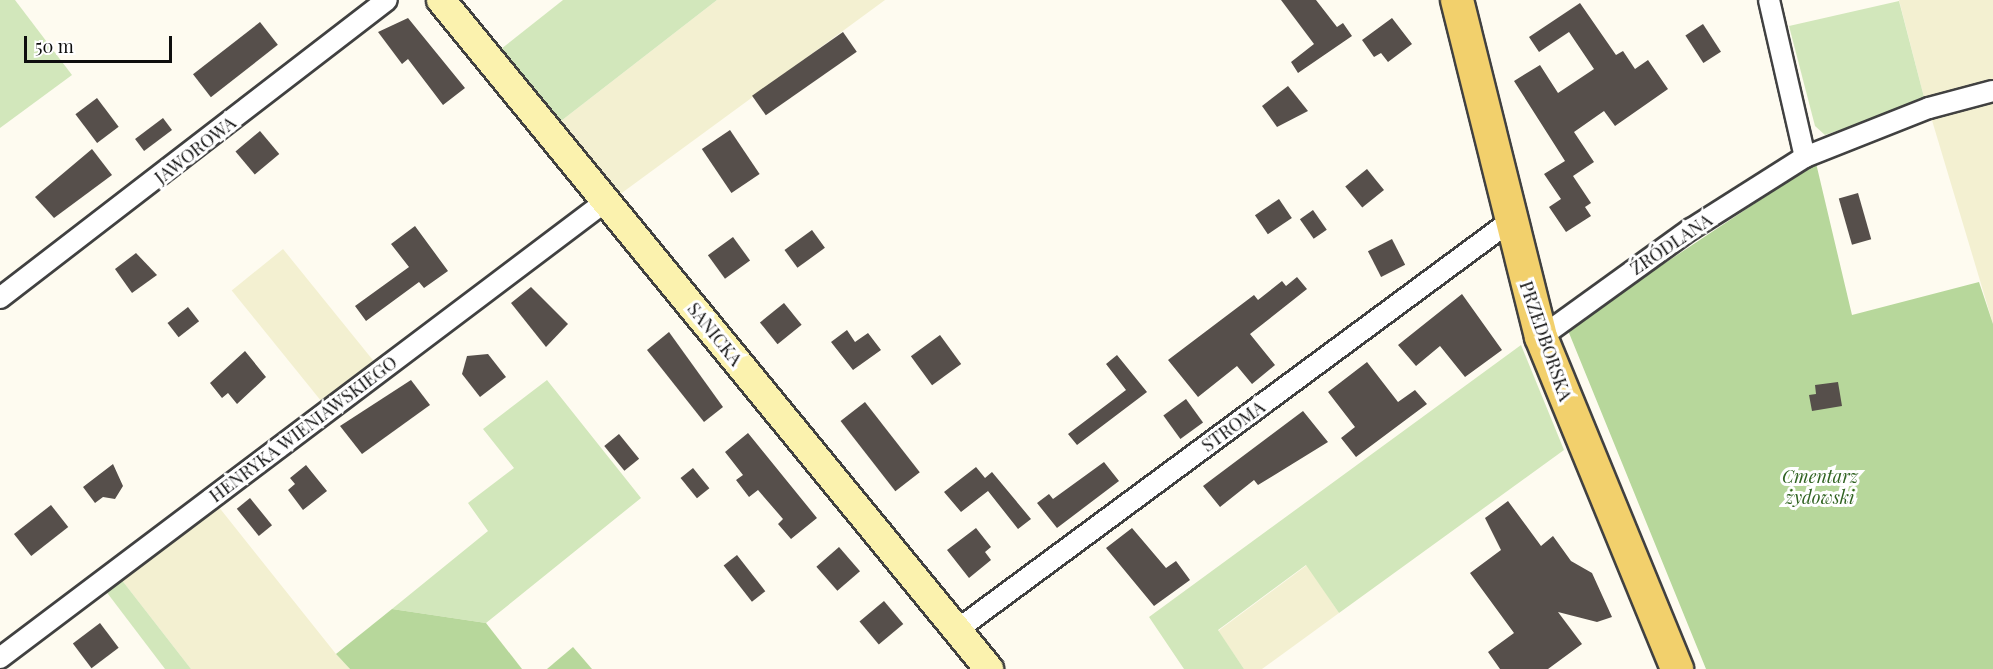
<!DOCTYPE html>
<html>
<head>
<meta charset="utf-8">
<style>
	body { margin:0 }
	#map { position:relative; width:1993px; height:669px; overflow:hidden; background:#fefbf0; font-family:"Playfair Display",serif }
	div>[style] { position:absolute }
	.farmland>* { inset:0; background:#f3f0d1; transform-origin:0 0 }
	.green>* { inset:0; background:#d2e7bb }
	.forest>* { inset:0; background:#b7d79b }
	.building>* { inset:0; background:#564f4b; transform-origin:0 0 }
	.roads { filter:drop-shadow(2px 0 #414141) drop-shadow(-2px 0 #414141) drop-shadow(0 2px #414141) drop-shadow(0 -2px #414141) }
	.street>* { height:20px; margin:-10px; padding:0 10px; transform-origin:10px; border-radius:10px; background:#fff }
	.secondary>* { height:28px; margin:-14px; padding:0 14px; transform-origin:14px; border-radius:14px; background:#fbf2ae }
	.primary>* { height:32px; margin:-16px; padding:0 16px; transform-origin:16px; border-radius:16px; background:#f2d06c }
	span { translate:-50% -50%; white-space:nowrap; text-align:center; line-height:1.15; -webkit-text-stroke:6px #fff; paint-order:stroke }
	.street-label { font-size:18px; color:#0e0e0e }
	.park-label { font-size:18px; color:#306321; font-style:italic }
	.scale { position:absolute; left:24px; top:36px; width:148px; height:27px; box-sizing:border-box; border:3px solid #0e0e0e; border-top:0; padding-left:8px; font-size:18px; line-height:21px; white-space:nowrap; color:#0e0e0e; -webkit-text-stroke:4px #fff; paint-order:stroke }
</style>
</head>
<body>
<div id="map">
	<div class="farmland">
		<div style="clip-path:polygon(717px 0,885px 0,619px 195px,561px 121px)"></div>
		<div style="clip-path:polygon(1899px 0,1993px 0,1993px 82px,1925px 101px)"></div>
		<div style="clip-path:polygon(1993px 101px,1993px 324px,1931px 117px)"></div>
		<div style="left:283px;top:249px;width:144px;height:66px;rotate:51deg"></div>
		<div style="clip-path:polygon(218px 506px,336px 654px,350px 669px,191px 669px,121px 579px)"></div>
		<div style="clip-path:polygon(1307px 565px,1339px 613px,1262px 669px,1244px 669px,1218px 631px)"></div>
	</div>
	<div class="green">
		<div style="clip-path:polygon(0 0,15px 0,72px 75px,0 128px)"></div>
		<div style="clip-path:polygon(563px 0,717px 0,561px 121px,501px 49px)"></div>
		<div style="clip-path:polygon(1899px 1px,1925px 101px,1825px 135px,1815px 126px,1789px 26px)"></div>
		<div style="clip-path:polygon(1521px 345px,1564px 450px,1339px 613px,1306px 565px,1218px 630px,1244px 669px,1184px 669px,1149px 617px)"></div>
		<div style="clip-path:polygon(547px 380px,641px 498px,486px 623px,392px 609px,488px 531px,468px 503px,514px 468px,483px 429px)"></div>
		<div style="clip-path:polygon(121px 579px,191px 669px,165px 669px,105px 590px)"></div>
	</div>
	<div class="forest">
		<div style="clip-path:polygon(1816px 163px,1852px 315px,1979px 282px,1993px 324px,1993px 669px,1706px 669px,1567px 328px)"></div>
		<div style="clip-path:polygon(392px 609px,486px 623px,522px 669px,350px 669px,336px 654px)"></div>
		<div style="clip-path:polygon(573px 647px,592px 669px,547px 669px)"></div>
	</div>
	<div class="building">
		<div style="clip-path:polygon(1281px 0,1316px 0,1337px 27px,1343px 23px,1352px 36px,1298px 73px,1291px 62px,1314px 44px)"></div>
		<div style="clip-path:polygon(1580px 3px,1616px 55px,1623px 51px,1635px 69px,1648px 60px,1668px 89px,1615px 126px,1604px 111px,1574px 132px,1594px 162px,1573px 176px,1591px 203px,1585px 207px,1591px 216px,1566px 232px,1549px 207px,1561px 199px,1544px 174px,1565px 161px,1514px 81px,1540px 65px,1558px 93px,1594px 69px,1569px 32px,1539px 52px,1529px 37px)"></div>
		<div style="clip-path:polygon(408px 18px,465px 88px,443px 105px,408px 59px,402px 64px,378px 32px)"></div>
		<div style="clip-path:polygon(1392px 18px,1412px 44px,1388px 62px,1381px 53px,1374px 57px,1362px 40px)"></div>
		<div style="left:260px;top:22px;width:29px;height:85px;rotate:52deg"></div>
		<div style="left:1703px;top:24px;width:33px;height:21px;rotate:57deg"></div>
		<div style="left:843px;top:32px;width:24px;height:111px;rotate:55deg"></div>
		<div style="clip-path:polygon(1288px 86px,1308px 111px,1277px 127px,1262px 106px)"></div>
		<div style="left:97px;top:98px;width:36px;height:27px;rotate:53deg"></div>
		<div style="left:163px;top:118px;width:15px;height:35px;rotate:53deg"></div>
		<div style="left:730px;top:130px;width:53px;height:34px;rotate:56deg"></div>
		<div style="left:260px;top:131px;width:30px;height:32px;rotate:50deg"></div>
		<div style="clip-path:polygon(92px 149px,112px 175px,54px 218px,35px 197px)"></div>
		<div style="left:1367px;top:169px;width:27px;height:28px;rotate:51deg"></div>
		<div style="left:1858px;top:193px;width:48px;height:20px;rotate:74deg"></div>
		<div style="left:1279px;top:199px;width:23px;height:29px;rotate:56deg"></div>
		<div style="left:1313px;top:210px;width:24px;height:16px;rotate:55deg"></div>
		<div style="clip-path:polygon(415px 226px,448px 271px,424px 288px,419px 282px,366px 321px,355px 306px,409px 267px,391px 244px)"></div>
		<div style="left:812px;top:230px;width:22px;height:34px;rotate:54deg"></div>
		<div style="left:733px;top:237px;width:29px;height:31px;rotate:54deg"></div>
		<div style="left:1392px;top:239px;width:29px;height:27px;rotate:63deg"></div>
		<div style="clip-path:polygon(136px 253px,157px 275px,132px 293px,115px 269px)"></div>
		<div style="clip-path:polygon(1297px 277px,1307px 289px,1250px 334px,1275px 365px,1252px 384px,1237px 366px,1198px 397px,1168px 360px,1254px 295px,1258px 300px,1282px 281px,1286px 286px)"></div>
		<div style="clip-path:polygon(531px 287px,568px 324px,546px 347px,511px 303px)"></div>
		<div style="clip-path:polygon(1462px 294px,1502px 350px,1465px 377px,1440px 346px,1416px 366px,1398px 345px)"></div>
		<div style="left:784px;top:303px;width:28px;height:31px;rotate:51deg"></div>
		<div style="left:188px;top:307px;width:18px;height:26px;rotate:52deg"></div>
		<div style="clip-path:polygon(847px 330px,855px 342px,868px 333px,881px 350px,853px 370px,831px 342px)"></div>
		<div style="clip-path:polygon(669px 332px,723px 407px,704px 422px,647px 350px)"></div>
		<div style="left:940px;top:335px;width:36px;height:36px;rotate:54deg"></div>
		<div style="clip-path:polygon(245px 351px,266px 377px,237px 404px,228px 393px,222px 398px,210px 383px)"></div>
		<div style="clip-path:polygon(488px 354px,506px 377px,480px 397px,462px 374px,467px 356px)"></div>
		<div style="clip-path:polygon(1117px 355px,1147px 392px,1077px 445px,1068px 434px,1126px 390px,1106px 364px)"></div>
		<div style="clip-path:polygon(1367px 362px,1398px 402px,1415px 390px,1427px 404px,1356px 457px,1341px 438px,1355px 427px,1328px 392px)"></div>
		<div style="clip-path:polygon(411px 380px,430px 405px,362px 454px,340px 426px)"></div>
		<div style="clip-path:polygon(1838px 382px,1842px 406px,1812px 411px,1809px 395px,1816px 394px,1815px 385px)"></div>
		<div style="left:1186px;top:399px;width:29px;height:28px;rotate:54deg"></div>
		<div style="left:865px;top:402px;width:89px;height:31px;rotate:52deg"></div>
		<div style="clip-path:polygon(1303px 411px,1328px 442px,1258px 485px,1254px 480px,1220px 507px,1203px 486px)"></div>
		<div style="clip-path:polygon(748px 433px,817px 518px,791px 539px,778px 524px,783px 519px,758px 490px,749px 497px,736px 480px,743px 475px,725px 452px)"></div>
		<div style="left:619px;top:434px;width:32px;height:19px;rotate:51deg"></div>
		<div style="clip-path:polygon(1104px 462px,1119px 481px,1057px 528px,1037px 503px,1049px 494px,1053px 499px)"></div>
		<div style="clip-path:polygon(113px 464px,123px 486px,115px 499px,103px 497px,95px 503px,83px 487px)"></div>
		<div style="clip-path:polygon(306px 465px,327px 491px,303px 510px,288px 490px,295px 484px,290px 478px)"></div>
		<div style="clip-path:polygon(976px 467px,985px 478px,992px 472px,1031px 519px,1018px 529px,988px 491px,961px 512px,944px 492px)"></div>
		<div style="left:693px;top:468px;width:26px;height:16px;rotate:51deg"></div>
		<div style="left:250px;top:498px;width:35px;height:17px;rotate:51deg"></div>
		<div style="clip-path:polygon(1508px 501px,1541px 546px,1553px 536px,1571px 561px,1592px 573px,1612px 617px,1597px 622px,1558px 612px,1582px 644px,1548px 669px,1500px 669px,1488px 652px,1514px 633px,1470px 573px,1501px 550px,1485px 518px)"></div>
		<div style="left:51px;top:505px;width:28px;height:47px;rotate:52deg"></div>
		<div style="clip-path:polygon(976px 528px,991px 547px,985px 552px,991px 560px,969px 578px,947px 550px)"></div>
		<div style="clip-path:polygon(1132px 528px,1166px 568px,1176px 561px,1190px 580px,1154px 606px,1106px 548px)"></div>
		<div style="left:839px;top:547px;width:32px;height:30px;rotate:49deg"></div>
		<div style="left:737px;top:555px;width:46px;height:17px;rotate:52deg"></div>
		<div style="left:884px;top:601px;width:30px;height:32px;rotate:50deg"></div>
		<div style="left:100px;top:623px;width:31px;height:34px;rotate:53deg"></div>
	</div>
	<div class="roads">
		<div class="street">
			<div style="left:1769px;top:0;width:161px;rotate:77.1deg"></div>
			<div style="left:0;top:298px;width:488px;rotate:-37.6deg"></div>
			<div style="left:1541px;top:337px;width:185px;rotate:-35.8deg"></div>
			<div style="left:1691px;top:229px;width:135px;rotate:-32.3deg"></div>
			<div style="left:1805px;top:157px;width:133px;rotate:-21.6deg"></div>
			<div style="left:1929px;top:108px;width:66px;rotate:-14.9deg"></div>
			<div style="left:957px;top:630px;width:686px;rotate:-36.47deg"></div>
			<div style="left:0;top:658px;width:759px;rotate:-37.02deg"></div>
		</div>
		<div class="secondary">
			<div style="left:441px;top:0;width:865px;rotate:50.68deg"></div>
		</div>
		<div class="primary">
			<div style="left:1457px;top:0;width:347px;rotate:76deg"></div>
			<div style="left:1541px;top:337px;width:359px;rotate:67.7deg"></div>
		</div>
	</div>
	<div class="street-label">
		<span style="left:195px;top:150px;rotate:-38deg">JAWOROWA</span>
		<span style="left:1671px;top:244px;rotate:-34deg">ŹRÓDLANA</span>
		<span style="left:715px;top:334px;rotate:51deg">SANICKA</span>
		<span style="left:1546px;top:341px;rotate:71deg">PRZEDBORSKA</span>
		<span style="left:1233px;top:426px;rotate:-36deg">STROMA</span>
		<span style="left:303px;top:429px;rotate:-37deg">HENRYKA WIENIAWSKIEGO</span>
	</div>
	<div class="park-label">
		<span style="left:1820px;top:487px">Cmentarz<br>żydowski</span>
	</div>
	<div class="scale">50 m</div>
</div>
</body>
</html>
